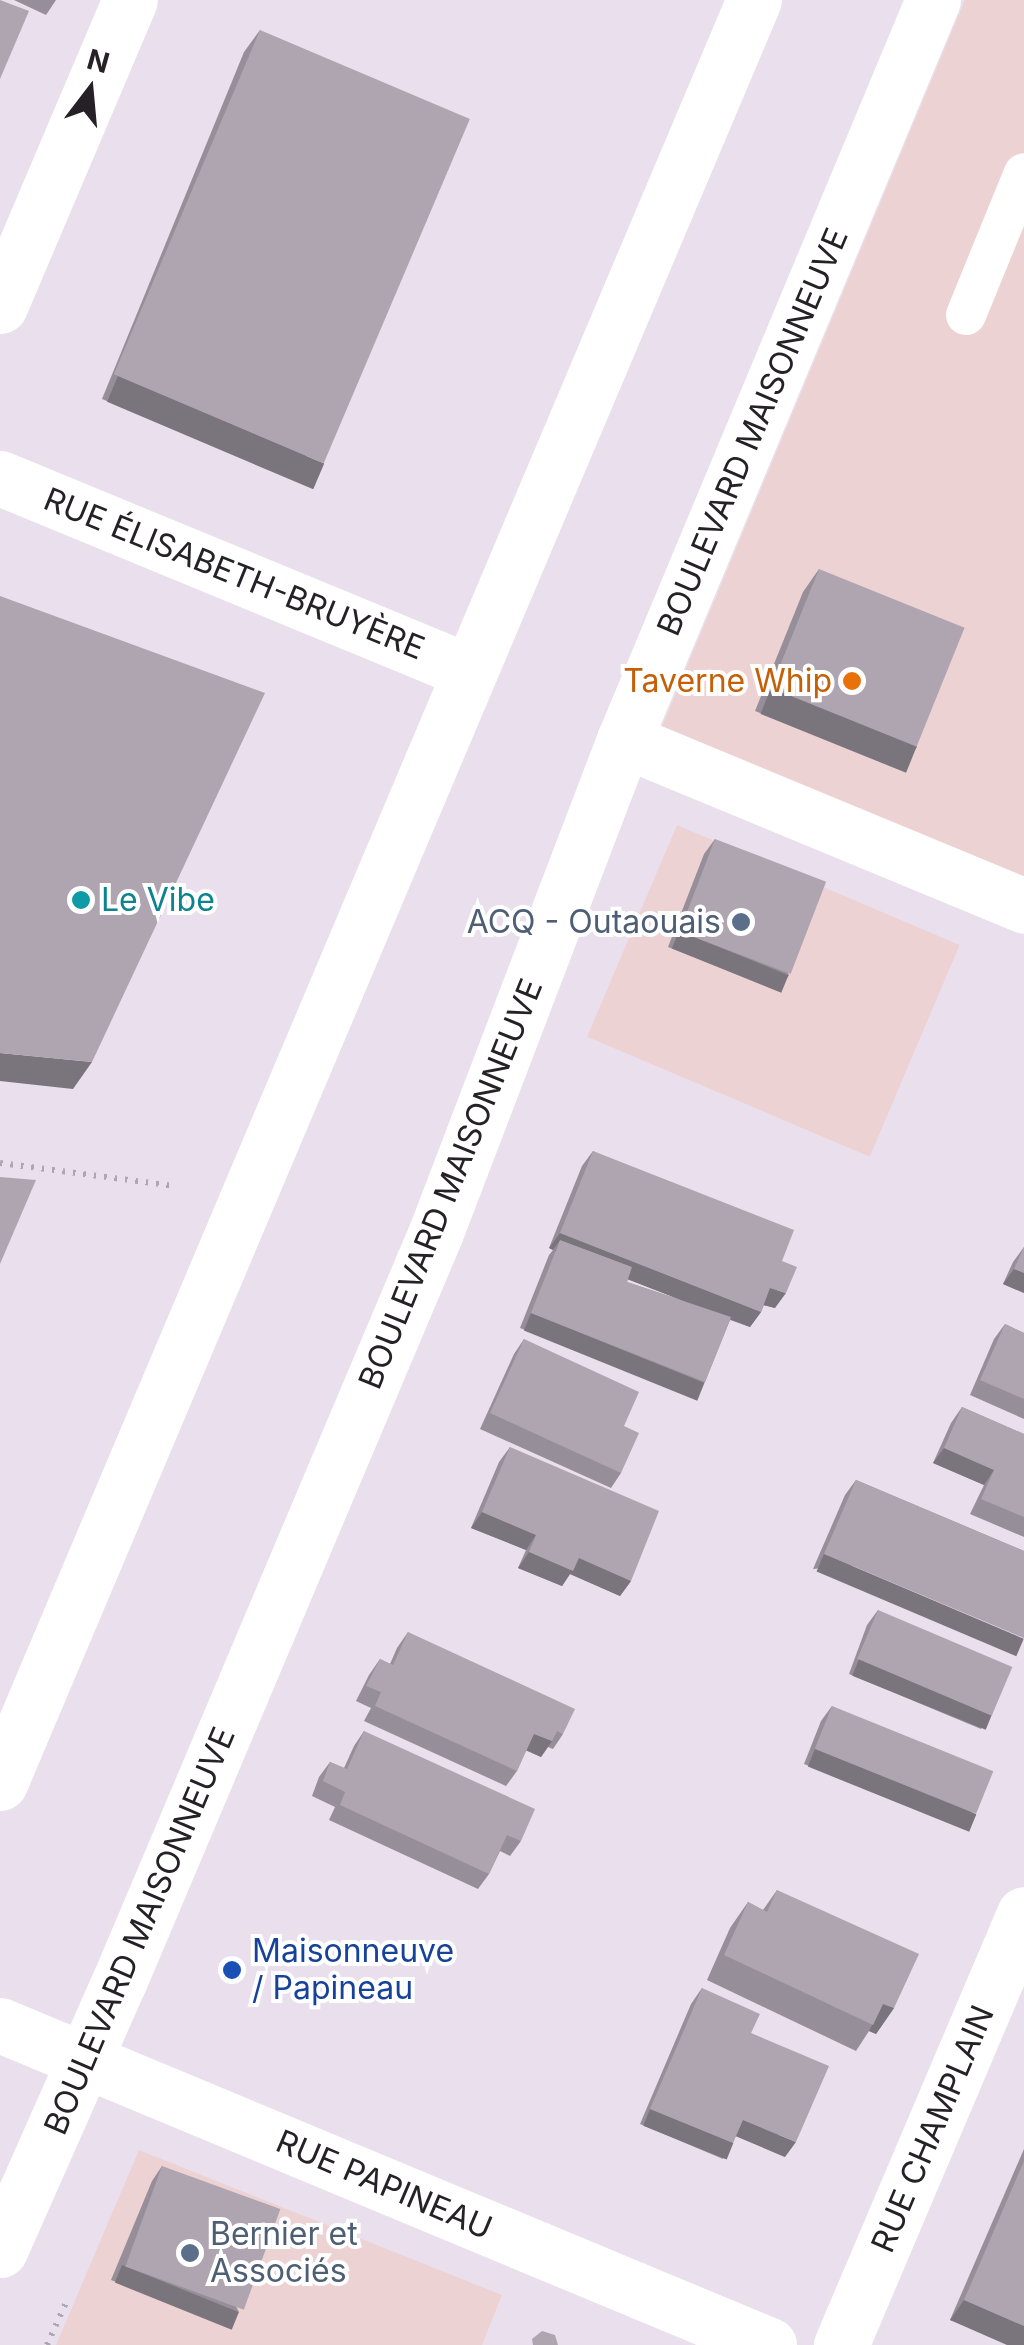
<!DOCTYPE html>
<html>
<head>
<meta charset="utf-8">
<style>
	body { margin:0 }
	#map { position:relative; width:1024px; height:2345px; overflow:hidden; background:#eadfec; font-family:Inter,sans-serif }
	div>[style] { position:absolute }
	.commercial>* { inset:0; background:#edd2d3; transform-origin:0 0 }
	.path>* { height:6px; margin-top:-3px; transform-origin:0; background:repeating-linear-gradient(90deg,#aea6b0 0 2.5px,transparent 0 10.5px) }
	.service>* { height:40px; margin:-20px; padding:0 20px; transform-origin:20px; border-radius:20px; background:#fff }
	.minor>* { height:55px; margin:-27.5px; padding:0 27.5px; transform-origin:27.5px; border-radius:27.5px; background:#fff }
	.primary>* { height:55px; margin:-27.5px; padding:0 27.5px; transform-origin:27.5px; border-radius:27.5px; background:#fff }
	.wall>* { inset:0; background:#968e98 }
	.shaded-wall>* { inset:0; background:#7a747c; transform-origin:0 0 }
	.building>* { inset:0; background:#afa5b1; transform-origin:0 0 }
	.dots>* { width:28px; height:28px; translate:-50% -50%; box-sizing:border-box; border:5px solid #fff; border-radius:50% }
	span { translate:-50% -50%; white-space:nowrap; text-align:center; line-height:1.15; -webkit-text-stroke:8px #fff; paint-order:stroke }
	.street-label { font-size:32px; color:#252126 }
	.food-label { font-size:32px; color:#c56008 }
	.right { translate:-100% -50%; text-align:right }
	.culture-label { font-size:32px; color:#0d838f }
	.left { translate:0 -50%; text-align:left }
	.service-label { font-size:32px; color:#4e5e75 }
	.transit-label { font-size:32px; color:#164399 }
	.north { position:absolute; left:40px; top:40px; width:100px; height:100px; -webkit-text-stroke:8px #fff; paint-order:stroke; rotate:16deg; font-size:28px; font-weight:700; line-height:40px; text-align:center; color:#252126 }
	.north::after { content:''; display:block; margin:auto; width:35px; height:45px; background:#252126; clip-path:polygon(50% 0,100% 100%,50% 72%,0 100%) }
</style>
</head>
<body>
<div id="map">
	<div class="commercial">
		<div style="clip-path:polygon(965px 0,1024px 0,1024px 915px,648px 760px)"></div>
		<div style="left:677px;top:825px;width:307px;height:230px;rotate:23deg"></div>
		<div style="clip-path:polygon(139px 2150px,502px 2295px,482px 2345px,56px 2345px)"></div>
	</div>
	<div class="path">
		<div style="left:0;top:1163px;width:177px;rotate:7.5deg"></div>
		<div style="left:47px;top:2345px;width:51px;rotate:-65.9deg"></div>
	</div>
	<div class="service">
		<div style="left:966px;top:315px;width:153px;rotate:-67.8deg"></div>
	</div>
	<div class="minor">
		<div style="left:0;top:306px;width:332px;rotate:-67deg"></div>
		<div style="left:0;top:478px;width:506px;rotate:22.41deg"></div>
		<div style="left:624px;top:740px;width:433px;rotate:22.5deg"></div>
		<div style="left:0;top:2025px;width:833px;rotate:22.59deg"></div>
		<div style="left:841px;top:2345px;width:468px;rotate:-67deg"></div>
	</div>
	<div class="primary">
		<div style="left:0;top:1783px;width:1936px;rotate:-67.08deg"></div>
		<div style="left:0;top:2250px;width:293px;rotate:-66.1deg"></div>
		<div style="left:119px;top:1982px;width:814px;rotate:-67.09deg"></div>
		<div style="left:436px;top:1232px;width:527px;rotate:-69.09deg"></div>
		<div style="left:624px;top:740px;width:802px;rotate:-67.34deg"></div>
	</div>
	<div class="wall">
		<div style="clip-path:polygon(14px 0,56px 0,46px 15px)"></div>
		<div style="clip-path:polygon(260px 30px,309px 485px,102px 399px,244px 52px)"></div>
		<div style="clip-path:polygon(819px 569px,917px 747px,901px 769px,755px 711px,803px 592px)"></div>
		<div style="clip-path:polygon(715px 839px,789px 975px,779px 990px,668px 947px,704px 854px)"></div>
		<div style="clip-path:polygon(evenodd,593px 1151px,782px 1261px,775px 1308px,764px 1305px,761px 1312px,750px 1327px,730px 1320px,705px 1382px,694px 1397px,520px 1328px,549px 1255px,553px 1250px,549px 1248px,582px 1166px,593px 1151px,628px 1279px,684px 1301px,627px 1282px,628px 1279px)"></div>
		<div style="clip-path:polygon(1024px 1247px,1024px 1293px,1003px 1284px,1013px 1262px)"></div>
		<div style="clip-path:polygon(1005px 1324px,1024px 1333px,1024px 1419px,970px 1395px,994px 1339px)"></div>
		<div style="clip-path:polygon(524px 1339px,624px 1426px,621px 1473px,611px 1488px,480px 1429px,514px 1354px)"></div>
		<div style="clip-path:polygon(962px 1407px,1024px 1434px,1024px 1537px,970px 1514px,984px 1485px,933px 1463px,951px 1423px)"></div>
		<div style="clip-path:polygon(510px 1447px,631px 1581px,620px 1596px,570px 1574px,562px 1586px,518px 1568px,526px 1550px,471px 1528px,499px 1462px)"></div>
		<div style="clip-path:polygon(856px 1480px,1024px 1551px,813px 1569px,845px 1495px)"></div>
		<div style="clip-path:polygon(878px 1610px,992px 1714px,981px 1729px,849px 1674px,867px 1625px)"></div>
		<div style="clip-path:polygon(408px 1632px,563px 1734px,553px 1749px,548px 1747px,541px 1757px,526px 1750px,517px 1771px,506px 1786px,364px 1721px,371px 1708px,356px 1701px,369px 1675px,380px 1659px,390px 1664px,397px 1648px)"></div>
		<div style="clip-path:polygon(832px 1706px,976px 1815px,966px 1830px,804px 1764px,821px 1721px)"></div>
		<div style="clip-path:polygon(364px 1731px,521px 1841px,510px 1856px,500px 1851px,489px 1874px,478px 1889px,329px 1820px,335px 1807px,312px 1796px,319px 1777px,330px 1762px,344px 1768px,354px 1746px)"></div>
		<div style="clip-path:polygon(777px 1890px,894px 2008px,876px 2034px,869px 2031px,856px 2051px,707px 1980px,730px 1928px,748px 1902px,763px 1910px)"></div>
		<div style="clip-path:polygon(702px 1988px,751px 2033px,785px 2157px,736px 2136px,723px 2159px,640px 2124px,691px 2004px)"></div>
		<div style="clip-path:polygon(1024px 2149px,1024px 2345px,950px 2320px)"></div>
		<div style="clip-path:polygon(162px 2166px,239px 2312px,228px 2327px,111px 2280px,152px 2181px)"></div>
	</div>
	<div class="shaded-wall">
		<div style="left:118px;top:376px;width:224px;height:28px;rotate:23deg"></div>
		<div style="left:771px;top:688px;width:157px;height:28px;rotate:22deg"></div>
		<div style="left:679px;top:931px;width:118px;height:19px;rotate:22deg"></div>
		<div style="clip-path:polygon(0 1053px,92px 1062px,73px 1089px,0 1081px)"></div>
		<div style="clip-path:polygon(560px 1233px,761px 1312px,750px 1327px,555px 1251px,560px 1240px,553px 1250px,549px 1248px)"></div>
		<div style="clip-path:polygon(1014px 1269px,1024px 1273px,1024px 1293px,1003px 1284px)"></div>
		<div style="clip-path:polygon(770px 1288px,786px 1293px,775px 1308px,759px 1304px)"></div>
		<div style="left:531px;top:1313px;width:187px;height:19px;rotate:22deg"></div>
		<div style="clip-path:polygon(944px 1448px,994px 1470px,984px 1485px,933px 1463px)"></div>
		<div style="clip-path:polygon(482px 1512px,536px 1535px,526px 1550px,471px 1528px)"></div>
		<div style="clip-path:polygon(529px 1552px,579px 1558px,631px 1581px,620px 1596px,570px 1574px,562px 1586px,518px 1568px)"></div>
		<div style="left:824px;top:1554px;width:217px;height:19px;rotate:23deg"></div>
		<div style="left:859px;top:1659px;width:144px;height:18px;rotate:22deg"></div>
		<div style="clip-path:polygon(534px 1734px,552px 1741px,541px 1757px,523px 1749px)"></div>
		<div style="left:815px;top:1749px;width:174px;height:19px;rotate:22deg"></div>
		<div style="clip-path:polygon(883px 2004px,894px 2008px,876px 2034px,869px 2031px)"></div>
		<div style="left:650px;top:2109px;width:90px;height:18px;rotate:22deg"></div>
		<div style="clip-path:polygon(743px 2120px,796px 2142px,785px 2157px,733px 2135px)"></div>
		<div style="left:122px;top:2265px;width:126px;height:19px;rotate:22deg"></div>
		<div style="clip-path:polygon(964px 2300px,1024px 2326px,1024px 2345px,1007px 2345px,950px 2320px)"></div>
	</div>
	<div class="building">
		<div style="clip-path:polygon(0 0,29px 11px,0 79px)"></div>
		<div style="left:260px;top:30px;width:228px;height:374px;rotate:23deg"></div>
		<div style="left:819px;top:569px;width:157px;height:128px;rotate:22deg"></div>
		<div style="clip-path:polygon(0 596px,265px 693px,92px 1062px,0 1053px)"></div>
		<div style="left:715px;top:839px;width:119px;height:99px;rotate:21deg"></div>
		<div style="clip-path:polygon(593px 1151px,794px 1230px,782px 1261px,797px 1267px,786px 1293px,770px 1288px,761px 1312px,560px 1233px)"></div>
		<div style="clip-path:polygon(0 1177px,36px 1180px,0 1264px)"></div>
		<div style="clip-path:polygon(560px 1240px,632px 1267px,627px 1282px,731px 1317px,705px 1382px,531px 1313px)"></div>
		<div style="clip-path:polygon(1024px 1247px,1024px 1273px,1014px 1269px)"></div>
		<div style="clip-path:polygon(1005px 1324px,1024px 1333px,1024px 1399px,980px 1380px)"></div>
		<div style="clip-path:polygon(524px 1339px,639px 1392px,624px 1426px,639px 1433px,621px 1473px,490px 1413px)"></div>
		<div style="clip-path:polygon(962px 1407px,1024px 1434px,1024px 1517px,981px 1499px,994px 1470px,944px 1448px)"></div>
		<div style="clip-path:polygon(510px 1447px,659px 1511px,631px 1581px,579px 1558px,573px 1571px,529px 1552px,536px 1535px,482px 1512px)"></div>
		<div style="clip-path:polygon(856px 1480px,1024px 1551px,1024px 1638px,824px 1554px)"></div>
		<div style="left:878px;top:1610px;width:146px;height:53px;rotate:23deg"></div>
		<div style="clip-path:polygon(408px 1632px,575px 1709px,563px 1734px,557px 1731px,552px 1741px,534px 1734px,517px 1771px,375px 1706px,381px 1692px,366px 1686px,380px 1659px,393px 1665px)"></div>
		<div style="left:832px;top:1706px;width:174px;height:46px;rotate:22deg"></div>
		<div style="clip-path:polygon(364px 1731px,535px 1809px,521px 1841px,507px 1835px,489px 1874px,340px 1805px,345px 1792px,323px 1781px,330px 1762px,347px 1769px)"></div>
		<div style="clip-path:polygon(777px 1890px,919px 1954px,894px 2008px,883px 2004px,873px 2025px,724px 1955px,748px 1902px,767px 1912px)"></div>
		<div style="clip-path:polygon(702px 1988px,760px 2014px,751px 2033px,829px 2066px,796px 2142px,743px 2120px,733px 2143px,650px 2109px)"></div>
		<div style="clip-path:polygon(1024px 2161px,1024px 2326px,964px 2300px)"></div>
		<div style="left:162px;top:2166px;width:126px;height:107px;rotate:20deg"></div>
		<div style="clip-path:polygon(542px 2331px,555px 2335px,558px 2345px,533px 2345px,532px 2339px)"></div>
	</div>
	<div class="dots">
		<div style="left:852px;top:681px;background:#e8710a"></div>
		<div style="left:81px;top:900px;background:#0f9aa8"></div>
		<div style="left:741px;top:922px;background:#5c6f8a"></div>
		<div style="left:232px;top:1970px;background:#1a4fb4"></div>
		<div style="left:190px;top:2253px;background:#5c6f8a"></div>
	</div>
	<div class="street-label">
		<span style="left:753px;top:432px;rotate:-67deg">BOULEVARD MAISONNEUVE</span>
		<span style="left:234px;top:574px;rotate:22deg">RUE ÉLISABETH-BRUYÈRE</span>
		<span style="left:451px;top:1184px;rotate:-68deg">BOULEVARD MAISONNEUVE</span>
		<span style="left:140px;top:1931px;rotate:-67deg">BOULEVARD MAISONNEUVE</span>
		<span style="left:933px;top:2129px;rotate:-67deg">RUE CHAMPLAIN</span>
		<span style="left:384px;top:2185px;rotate:23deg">RUE PAPINEAU</span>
	</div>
	<div class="food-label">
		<span class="right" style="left:832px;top:681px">Taverne Whip</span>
	</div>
	<div class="culture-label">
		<span class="left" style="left:101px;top:900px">Le Vibe</span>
	</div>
	<div class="service-label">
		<span class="right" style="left:721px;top:922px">ACQ - Outaouais</span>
		<span class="left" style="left:210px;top:2253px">Bernier et<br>Associés</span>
	</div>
	<div class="transit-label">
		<span class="left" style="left:252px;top:1970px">Maisonneuve<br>/ Papineau</span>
	</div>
	<div class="north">N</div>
</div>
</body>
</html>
